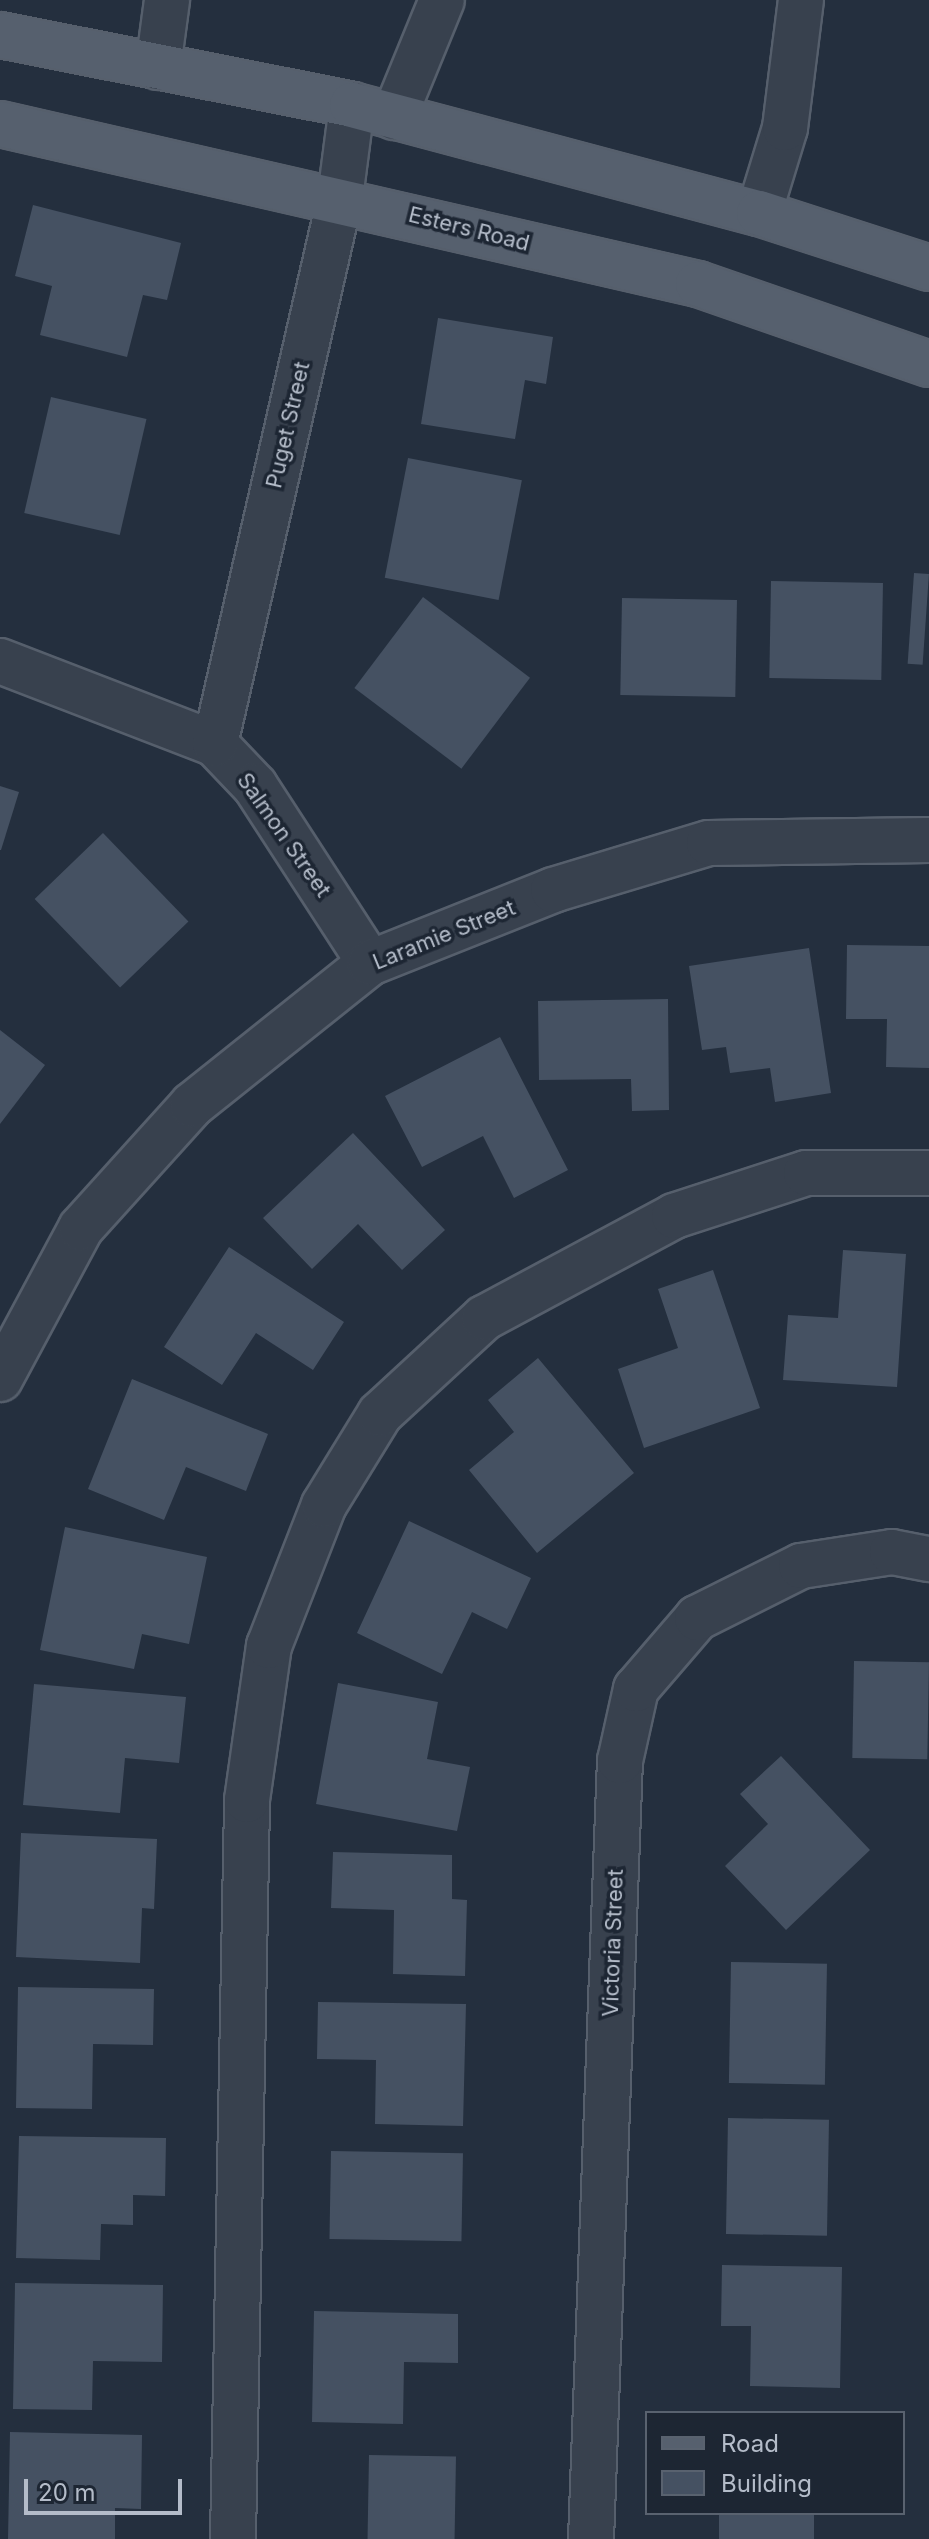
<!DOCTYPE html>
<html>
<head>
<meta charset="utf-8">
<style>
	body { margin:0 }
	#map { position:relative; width:929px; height:2539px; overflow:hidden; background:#242f3e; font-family:Inter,sans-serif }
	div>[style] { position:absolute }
	.building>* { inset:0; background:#455162; transform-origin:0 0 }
	.roads { filter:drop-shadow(2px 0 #565f6c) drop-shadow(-2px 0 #565f6c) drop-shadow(0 2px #565f6c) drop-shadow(0 -2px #565f6c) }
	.minor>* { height:44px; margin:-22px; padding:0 22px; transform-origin:22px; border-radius:22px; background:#38414e }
	.major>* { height:44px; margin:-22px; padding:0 22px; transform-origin:22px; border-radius:22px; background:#56606e }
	span { translate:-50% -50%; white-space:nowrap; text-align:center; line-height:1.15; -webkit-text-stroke:7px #1d2633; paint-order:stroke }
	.street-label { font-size:22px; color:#b4bcc9 }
	.legend { position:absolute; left:645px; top:2411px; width:260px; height:104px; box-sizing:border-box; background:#1d2633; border:2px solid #59626f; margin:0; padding:10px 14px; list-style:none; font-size:24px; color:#b4bcc9 }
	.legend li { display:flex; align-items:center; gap:16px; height:40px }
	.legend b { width:40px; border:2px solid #59626f }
	.scale { position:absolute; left:24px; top:2479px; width:158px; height:36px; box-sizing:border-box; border:4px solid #b4bcc9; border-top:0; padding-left:10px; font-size:24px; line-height:28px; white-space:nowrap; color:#b4bcc9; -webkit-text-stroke:6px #1d2633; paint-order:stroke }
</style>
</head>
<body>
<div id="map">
	<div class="building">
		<div style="clip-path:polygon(33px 205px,181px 243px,167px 300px,143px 295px,127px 357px,40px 335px,52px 286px,15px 276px)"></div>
		<div style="clip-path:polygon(438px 318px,553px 337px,546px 384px,525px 380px,515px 439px,421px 424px)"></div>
		<div style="left:51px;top:397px;width:98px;height:119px;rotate:13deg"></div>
		<div style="left:408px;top:458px;width:116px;height:122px;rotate:11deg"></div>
		<div style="left:914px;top:573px;width:15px;height:91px;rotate:4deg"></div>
		<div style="left:771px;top:581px;width:112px;height:97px;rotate:1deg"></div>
		<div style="left:423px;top:597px;width:134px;height:114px;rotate:37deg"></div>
		<div style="left:622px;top:598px;width:115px;height:97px;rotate:1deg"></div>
		<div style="clip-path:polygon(0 786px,19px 792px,1px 850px,0 850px)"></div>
		<div style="left:103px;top:833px;width:123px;height:95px;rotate:46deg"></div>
		<div style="clip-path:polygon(847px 945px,929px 946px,929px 1068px,886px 1067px,887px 1019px,846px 1019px)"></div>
		<div style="clip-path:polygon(809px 948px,831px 1093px,775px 1102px,770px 1068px,730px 1073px,726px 1047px,702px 1050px,689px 966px)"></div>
		<div style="clip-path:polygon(668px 999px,669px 1110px,632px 1111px,631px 1079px,539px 1080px,538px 1001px)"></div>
		<div style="clip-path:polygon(0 1030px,45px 1065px,0 1124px)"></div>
		<div style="clip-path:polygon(500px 1037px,568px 1170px,514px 1198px,483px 1136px,422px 1167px,385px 1096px)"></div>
		<div style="clip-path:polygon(353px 1133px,445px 1230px,402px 1270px,358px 1224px,312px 1269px,263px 1218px)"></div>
		<div style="clip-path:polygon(229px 1247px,344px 1322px,313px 1370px,256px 1333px,222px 1385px,164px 1347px)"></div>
		<div style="clip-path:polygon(843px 1250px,906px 1254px,897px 1387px,783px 1380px,788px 1315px,838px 1318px)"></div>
		<div style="clip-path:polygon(713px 1270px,760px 1408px,644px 1448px,618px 1369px,678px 1348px,658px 1289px)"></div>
		<div style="clip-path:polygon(538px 1358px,634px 1473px,537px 1553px,469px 1470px,514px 1432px,488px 1400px)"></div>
		<div style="clip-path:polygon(132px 1379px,268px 1434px,246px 1491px,186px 1467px,164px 1520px,88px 1489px)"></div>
		<div style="clip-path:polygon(409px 1521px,531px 1578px,507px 1629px,472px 1612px,442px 1674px,357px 1633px)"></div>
		<div style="clip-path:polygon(65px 1527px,207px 1557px,189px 1644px,142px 1634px,134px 1669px,40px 1650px)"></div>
		<div style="left:854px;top:1661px;width:75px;height:97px;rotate:1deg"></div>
		<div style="clip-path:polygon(338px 1683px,438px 1702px,427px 1759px,470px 1767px,457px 1831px,316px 1804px)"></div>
		<div style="clip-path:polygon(34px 1684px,186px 1697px,179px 1763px,125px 1758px,120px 1813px,23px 1805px)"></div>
		<div style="clip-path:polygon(781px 1756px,870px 1850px,786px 1930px,725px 1866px,768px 1824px,740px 1794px)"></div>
		<div style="clip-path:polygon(21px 1833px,157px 1839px,154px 1909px,142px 1908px,140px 1963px,16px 1957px)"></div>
		<div style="clip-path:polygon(333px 1852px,452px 1855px,452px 1899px,467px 1900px,465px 1976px,393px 1974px,394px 1910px,331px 1908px)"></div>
		<div style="left:731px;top:1962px;width:96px;height:121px;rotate:1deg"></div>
		<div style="clip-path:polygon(18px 1987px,154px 1989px,153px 2045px,93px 2044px,92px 2109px,16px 2108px)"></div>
		<div style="clip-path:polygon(318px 2002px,466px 2004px,463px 2126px,375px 2124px,376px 2060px,317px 2059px)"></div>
		<div style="left:728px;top:2118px;width:101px;height:116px;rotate:1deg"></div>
		<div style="clip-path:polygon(19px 2136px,166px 2138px,165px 2196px,133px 2195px,133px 2225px,101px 2224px,100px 2260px,16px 2258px)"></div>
		<div style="left:331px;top:2151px;width:132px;height:88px;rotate:1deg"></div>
		<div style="clip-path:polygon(722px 2265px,842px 2267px,840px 2388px,750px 2386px,751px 2326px,721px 2326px)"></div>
		<div style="clip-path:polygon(15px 2283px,163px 2285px,162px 2362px,93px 2361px,92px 2410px,13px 2409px)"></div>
		<div style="clip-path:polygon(314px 2311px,458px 2314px,458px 2363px,404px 2362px,403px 2424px,312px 2422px)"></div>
		<div style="clip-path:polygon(10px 2432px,142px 2435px,141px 2509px,115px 2508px,115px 2539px,8px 2539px)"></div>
		<div style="left:369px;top:2455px;width:87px;height:84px;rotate:1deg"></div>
		<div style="left:719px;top:2513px;width:95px;height:26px"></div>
	</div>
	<div class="roads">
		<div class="minor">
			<div style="left:158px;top:67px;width:68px;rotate:-82.3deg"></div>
			<div style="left:394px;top:117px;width:126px;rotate:-67.7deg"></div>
			<div style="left:759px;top:213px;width:89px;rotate:-73deg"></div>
			<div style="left:785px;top:128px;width:129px;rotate:-82.9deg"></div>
			<div style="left:0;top:661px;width:230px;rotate:21.1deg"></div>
			<div style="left:215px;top:744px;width:58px;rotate:46.4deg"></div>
			<div style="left:255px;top:786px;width:211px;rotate:57deg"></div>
			<div style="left:215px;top:744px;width:560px;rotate:-77.11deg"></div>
			<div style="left:340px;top:198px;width:94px;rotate:-82.6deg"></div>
			<div style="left:0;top:1379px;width:171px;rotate:-61.8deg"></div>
			<div style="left:81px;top:1228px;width:166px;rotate:-47.9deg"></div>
			<div style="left:192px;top:1105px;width:228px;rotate:-38.6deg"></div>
			<div style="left:370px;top:963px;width:197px;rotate:-21.7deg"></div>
			<div style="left:553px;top:890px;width:163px;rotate:-16.8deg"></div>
			<div style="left:709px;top:843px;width:220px;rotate:-0.8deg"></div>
			<div style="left:233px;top:2539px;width:739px;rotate:-88.91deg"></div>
			<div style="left:247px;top:1800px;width:156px;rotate:-81.9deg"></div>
			<div style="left:269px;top:1646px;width:151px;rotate:-68.7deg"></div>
			<div style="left:324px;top:1505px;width:107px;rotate:-58.4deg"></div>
			<div style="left:380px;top:1414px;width:142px;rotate:-42.7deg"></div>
			<div style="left:484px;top:1318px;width:216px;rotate:-28.2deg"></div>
			<div style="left:674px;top:1216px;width:139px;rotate:-18deg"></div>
			<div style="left:806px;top:1173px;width:123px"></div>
			<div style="left:591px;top:2539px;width:779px;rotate:-87.87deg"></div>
			<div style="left:620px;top:1761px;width:74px;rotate:-77.5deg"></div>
			<div style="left:636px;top:1689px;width:94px;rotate:-49.3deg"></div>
			<div style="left:697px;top:1618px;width:116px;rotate:-26.6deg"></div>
			<div style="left:801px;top:1566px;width:92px;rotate:-8.7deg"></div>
			<div style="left:892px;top:1552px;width:38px;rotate:11deg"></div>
		</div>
		<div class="major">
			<div style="left:0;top:35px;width:359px;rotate:11.2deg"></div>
			<div style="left:352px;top:105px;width:421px;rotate:14.9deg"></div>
			<div style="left:759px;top:213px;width:179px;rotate:17.9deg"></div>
			<div style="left:0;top:124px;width:716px;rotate:12.91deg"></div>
			<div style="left:698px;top:284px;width:244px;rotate:19.1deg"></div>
		</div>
	</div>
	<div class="street-label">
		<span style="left:469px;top:229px;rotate:14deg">Esters Road</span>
		<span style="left:288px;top:425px;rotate:-77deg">Puget Street</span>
		<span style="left:284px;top:835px;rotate:55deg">Salmon Street</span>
		<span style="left:444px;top:935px;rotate:-22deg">Laramie Street</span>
		<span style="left:613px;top:1943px;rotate:-88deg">Victoria Street</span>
	</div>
	<ul class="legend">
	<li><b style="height:10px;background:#56606e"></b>Road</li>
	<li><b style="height:22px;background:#455162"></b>Building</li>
	</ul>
	<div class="scale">20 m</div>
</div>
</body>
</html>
